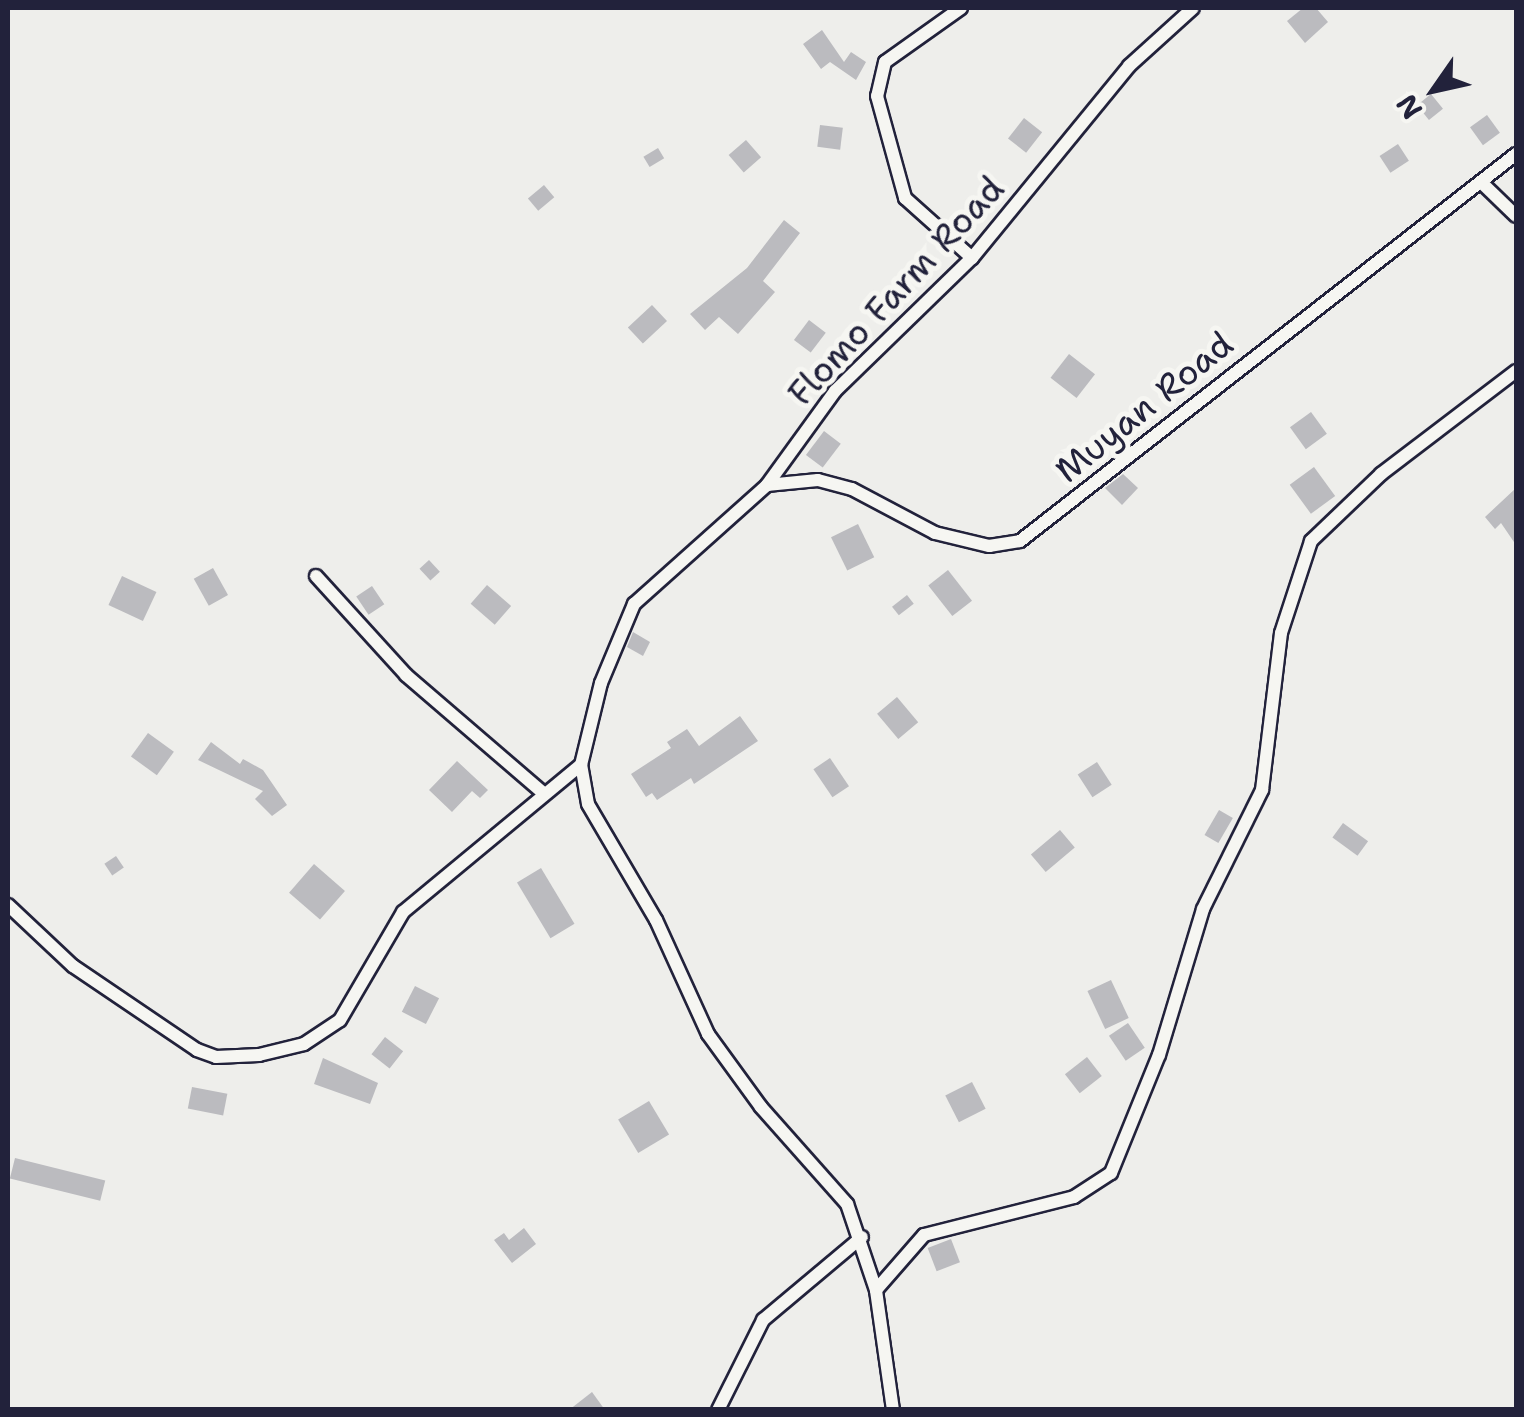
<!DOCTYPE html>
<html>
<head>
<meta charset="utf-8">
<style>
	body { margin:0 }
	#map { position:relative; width:1524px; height:1417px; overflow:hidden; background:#eeeeeb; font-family:"Shantell Sans",sans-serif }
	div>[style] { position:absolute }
	.building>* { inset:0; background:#bbbbbf; transform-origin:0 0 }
	.roads { filter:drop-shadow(2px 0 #22223b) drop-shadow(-2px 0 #22223b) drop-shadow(0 2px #22223b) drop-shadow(0 -2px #22223b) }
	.minor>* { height:12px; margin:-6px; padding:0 6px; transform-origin:6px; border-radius:6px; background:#f6f6f2 }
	span { translate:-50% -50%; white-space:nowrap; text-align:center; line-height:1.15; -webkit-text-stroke:10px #f6f6f2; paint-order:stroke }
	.street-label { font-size:35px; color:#22223b }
	.frame { position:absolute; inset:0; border:10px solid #22223b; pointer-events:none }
	.north { position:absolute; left:1384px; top:40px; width:100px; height:100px; -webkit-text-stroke:8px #f6f6f2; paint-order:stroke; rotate:236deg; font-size:28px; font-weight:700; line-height:40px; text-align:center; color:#22223b }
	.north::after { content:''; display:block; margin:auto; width:35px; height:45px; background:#22223b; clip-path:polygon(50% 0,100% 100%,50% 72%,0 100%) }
</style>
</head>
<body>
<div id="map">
	<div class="building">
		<div style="clip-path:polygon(1303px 8px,1316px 8px,1328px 22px,1305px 43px,1287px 21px)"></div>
		<div style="clip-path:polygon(822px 30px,844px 62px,851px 52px,866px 62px,856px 80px,830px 62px,821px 69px,803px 44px)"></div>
		<div style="left:1431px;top:94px;width:19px;height:18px;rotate:51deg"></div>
		<div style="left:1487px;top:115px;width:22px;height:21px;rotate:54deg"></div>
		<div style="left:1024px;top:118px;width:23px;height:26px;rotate:38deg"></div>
		<div style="left:820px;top:125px;width:23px;height:22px;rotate:7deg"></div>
		<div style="left:746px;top:140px;width:23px;height:23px;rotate:49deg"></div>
		<div style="left:1398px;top:144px;width:20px;height:22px;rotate:57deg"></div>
		<div style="left:658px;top:148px;width:12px;height:17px;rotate:59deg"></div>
		<div style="left:544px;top:185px;width:16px;height:21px;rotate:50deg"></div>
		<div style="clip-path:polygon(784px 220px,800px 233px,763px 281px,775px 292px,738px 334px,719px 317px,705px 330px,690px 314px,747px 268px)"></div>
		<div style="left:652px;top:305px;width:22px;height:33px;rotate:47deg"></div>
		<div style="left:809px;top:320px;width:21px;height:25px;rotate:37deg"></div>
		<div style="left:1069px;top:354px;width:33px;height:30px;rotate:38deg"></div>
		<div style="left:1311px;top:412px;width:27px;height:26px;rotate:54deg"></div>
		<div style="left:824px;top:431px;width:21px;height:30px;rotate:37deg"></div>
		<div style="left:1314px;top:467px;width:36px;height:30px;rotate:54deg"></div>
		<div style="clip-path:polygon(1123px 474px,1138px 488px,1122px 505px,1105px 488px)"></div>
		<div style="clip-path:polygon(1516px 488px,1516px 545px,1501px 523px,1495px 529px,1485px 517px)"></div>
		<div style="left:858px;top:524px;width:37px;height:30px;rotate:64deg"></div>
		<div style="left:429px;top:560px;width:16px;height:13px;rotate:47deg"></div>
		<div style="left:213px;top:568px;width:31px;height:22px;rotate:61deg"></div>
		<div style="left:948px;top:570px;width:39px;height:25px;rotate:52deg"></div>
		<div style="left:122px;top:576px;width:38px;height:32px;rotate:25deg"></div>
		<div style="left:487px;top:585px;width:32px;height:25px;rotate:41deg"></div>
		<div style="left:372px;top:586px;width:22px;height:19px;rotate:56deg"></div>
		<div style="left:907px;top:595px;width:11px;height:19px;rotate:52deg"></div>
		<div style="clip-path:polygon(633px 632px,650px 642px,643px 656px,627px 647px)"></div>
		<div style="left:897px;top:697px;width:33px;height:26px;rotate:50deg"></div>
		<div style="clip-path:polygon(740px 716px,758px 741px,694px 784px,691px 778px,657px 800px,652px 793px,646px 797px,631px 774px,671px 748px,667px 742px,687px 729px,699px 746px)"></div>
		<div style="left:148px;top:733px;width:32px;height:29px;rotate:36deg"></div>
		<div style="clip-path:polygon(211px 742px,240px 764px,243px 759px,263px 770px,287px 805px,272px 816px,255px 799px,263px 791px,198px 760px)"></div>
		<div style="left:830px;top:758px;width:34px;height:20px;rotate:56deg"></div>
		<div style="clip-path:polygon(457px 761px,488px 790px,480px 798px,472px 791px,452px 812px,429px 790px)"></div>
		<div style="left:1097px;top:762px;width:27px;height:23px;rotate:57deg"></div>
		<div style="left:1219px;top:810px;width:16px;height:29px;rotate:30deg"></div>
		<div style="left:1343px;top:823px;width:31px;height:18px;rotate:36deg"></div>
		<div style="left:1060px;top:830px;width:23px;height:38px;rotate:50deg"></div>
		<div style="left:116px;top:856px;width:14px;height:14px;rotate:56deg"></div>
		<div style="left:314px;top:864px;width:41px;height:38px;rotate:41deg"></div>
		<div style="left:541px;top:868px;width:65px;height:28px;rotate:59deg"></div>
		<div style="left:1111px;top:980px;width:42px;height:26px;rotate:65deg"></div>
		<div style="left:415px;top:986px;width:27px;height:29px;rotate:27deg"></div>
		<div style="left:1128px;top:1023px;width:30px;height:23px;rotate:56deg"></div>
		<div style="left:385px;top:1037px;width:23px;height:22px;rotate:38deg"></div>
		<div style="left:1087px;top:1057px;width:24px;height:28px;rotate:52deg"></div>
		<div style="clip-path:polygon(323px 1058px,378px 1083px,370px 1104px,314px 1084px)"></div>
		<div style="left:972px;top:1082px;width:30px;height:30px;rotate:63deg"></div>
		<div style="left:192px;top:1087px;width:36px;height:22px;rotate:11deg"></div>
		<div style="left:649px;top:1101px;width:39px;height:36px;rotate:59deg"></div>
		<div style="left:15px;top:1158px;width:93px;height:21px;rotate:14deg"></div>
		<div style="clip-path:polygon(524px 1228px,536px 1244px,512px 1263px,494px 1240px,504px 1233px,509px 1240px)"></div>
		<div style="left:951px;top:1239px;width:25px;height:25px;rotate:69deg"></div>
		<div style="clip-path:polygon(592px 1392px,605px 1410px,569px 1410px)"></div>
	</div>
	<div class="roads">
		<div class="minor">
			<div style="left:961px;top:8px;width:93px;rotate:144.6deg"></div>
			<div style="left:885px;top:62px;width:35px;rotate:103deg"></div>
			<div style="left:877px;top:96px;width:106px;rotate:74.6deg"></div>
			<div style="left:905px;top:198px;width:90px;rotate:41.8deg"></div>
			<div style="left:1482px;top:183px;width:47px;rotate:44.1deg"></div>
			<div style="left:767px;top:485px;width:51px;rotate:-5.6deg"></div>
			<div style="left:818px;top:480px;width:35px;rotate:15deg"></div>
			<div style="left:852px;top:489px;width:94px;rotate:27.9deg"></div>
			<div style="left:935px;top:533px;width:56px;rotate:13.5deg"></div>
			<div style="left:989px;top:546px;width:31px;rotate:-9deg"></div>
			<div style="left:1020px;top:541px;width:629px;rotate:-37.96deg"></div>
			<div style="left:316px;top:576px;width:134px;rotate:47.7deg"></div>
			<div style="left:406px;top:675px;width:179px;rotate:40.7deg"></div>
			<div style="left:8px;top:905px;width:89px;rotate:43.2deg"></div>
			<div style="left:73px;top:966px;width:150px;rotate:34.1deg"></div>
			<div style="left:197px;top:1050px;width:20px;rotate:20deg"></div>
			<div style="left:216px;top:1057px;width:43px;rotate:-2.7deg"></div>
			<div style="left:259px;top:1055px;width:46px;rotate:-13.7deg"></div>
			<div style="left:304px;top:1044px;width:43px;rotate:-33.7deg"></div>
			<div style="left:340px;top:1020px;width:125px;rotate:-59.7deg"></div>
			<div style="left:403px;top:912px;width:231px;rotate:-39.6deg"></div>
			<div style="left:876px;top:1290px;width:73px;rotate:-48.9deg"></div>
			<div style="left:924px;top:1235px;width:155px;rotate:-14.2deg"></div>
			<div style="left:1074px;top:1197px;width:44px;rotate:-33deg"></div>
			<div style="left:1111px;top:1173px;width:127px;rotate:-67.9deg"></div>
			<div style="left:1159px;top:1055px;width:152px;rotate:-73.2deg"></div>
			<div style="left:1203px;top:909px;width:133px;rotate:-63.6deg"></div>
			<div style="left:1262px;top:790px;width:158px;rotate:-83.1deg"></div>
			<div style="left:1281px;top:633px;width:97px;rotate:-71.9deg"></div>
			<div style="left:1311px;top:541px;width:97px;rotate:-43.7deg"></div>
			<div style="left:1381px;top:474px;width:170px;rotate:-37.3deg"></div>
			<div style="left:718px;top:1410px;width:101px;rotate:-63.4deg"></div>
			<div style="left:763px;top:1320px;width:129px;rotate:-40deg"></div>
			<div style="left:893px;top:1410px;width:121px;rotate:-98.1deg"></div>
			<div style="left:876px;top:1290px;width:91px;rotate:-108.6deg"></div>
			<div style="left:847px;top:1204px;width:130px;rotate:-131.6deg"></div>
			<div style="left:761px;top:1107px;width:90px;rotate:-126deg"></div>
			<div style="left:708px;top:1034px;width:125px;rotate:-114.5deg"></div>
			<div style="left:656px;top:920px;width:134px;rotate:-120.4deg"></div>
			<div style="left:588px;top:804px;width:40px;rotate:-100deg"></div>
			<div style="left:581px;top:765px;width:84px;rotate:-76.3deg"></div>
			<div style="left:601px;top:683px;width:86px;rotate:-67.3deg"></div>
			<div style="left:634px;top:604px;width:178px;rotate:-41.8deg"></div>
			<div style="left:767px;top:485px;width:116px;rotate:-54.1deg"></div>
			<div style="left:835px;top:391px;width:191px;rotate:-44.2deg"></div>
			<div style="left:972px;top:258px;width:248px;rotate:-50.7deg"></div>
			<div style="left:1129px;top:66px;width:86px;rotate:-42.2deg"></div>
		</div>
	</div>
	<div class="street-label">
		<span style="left:896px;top:291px;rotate:-47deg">Flomo Farm Road</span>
		<span style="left:1144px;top:407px;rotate:-39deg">Muyan Road</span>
	</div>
	<div class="frame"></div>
	<div class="north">N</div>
</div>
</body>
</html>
